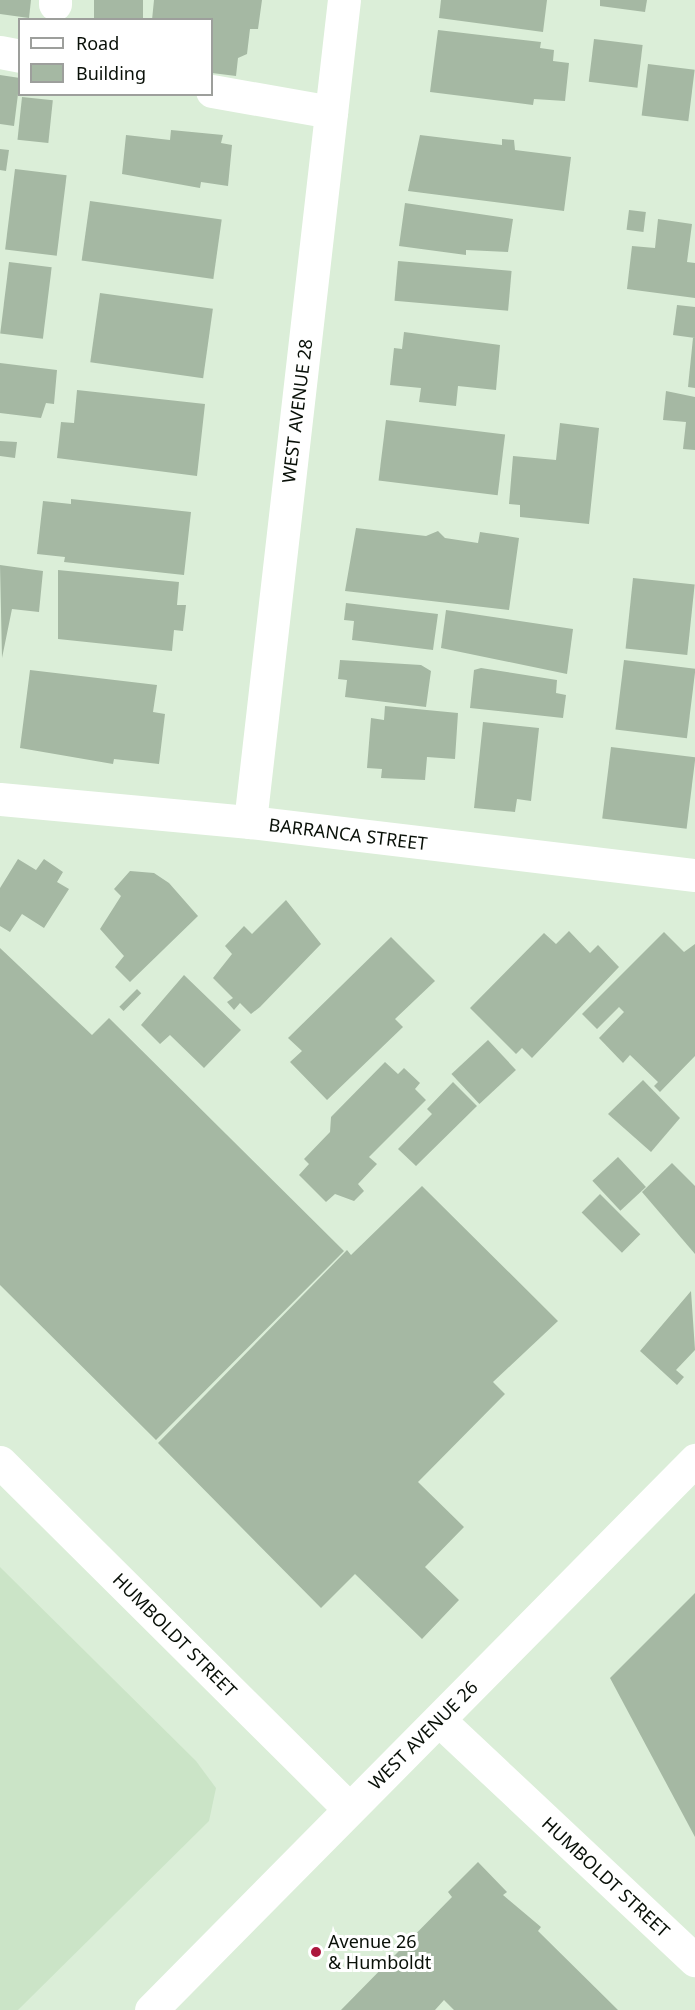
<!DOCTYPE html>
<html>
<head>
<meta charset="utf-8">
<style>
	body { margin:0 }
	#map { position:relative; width:695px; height:2010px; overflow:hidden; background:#dbeed8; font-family:"Noto Sans",sans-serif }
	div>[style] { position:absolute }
	.built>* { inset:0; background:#cbe4c7 }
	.building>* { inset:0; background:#a5b8a3; transform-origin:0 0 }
	.minor>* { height:33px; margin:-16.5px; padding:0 16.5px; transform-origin:16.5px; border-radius:16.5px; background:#fff }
	.major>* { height:33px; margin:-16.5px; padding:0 16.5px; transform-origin:16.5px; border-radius:16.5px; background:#fff }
	.dots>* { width:16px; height:16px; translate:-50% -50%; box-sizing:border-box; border:3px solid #fff; border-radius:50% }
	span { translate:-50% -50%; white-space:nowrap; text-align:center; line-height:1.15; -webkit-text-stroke:6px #fff; paint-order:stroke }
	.street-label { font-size:18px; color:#091008 }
	.poi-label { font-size:18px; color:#091008 }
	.left { translate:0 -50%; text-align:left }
	.legend { position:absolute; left:18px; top:18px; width:195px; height:78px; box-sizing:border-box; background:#fff; border:2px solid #9d9f9c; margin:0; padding:8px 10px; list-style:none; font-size:18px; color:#091008 }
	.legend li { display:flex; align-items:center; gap:12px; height:30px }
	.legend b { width:30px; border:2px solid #9d9f9c }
</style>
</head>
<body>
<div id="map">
	<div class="built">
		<div style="clip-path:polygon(0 1567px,196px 1761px,216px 1788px,209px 1821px,18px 2010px,0 2010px)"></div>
	</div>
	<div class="building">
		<div style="clip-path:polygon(0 0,31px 0,29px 18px,0 14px)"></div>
		<div style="left:94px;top:0;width:49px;height:20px"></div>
		<div style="clip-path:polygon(154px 0,262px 0,258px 29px,250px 29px,247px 54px,238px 58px,236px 76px,212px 73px,212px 20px,152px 20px)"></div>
		<div style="clip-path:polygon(441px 0,547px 0,543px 32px,439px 18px)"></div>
		<div style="clip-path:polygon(600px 0,647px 0,645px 12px,600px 6px)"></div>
		<div style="clip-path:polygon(438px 30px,541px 42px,540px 48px,554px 50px,553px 61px,569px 63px,565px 101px,534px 99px,533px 105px,430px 92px)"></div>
		<div style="left:594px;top:39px;width:49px;height:43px;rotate:7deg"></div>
		<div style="left:648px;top:64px;width:47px;height:52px;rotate:7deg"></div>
		<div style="clip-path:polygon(0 75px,20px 78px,14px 126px,0 124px)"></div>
		<div style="left:22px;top:97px;width:31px;height:43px;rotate:6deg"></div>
		<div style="clip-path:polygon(171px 130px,223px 135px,221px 143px,232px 145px,228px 186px,201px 182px,200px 188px,122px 174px,126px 135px,170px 140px)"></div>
		<div style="clip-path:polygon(420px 135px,502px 145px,502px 139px,514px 140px,515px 150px,571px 157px,564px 211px,408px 191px)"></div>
		<div style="clip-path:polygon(0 149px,9px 150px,6px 171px,0 170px)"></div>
		<div style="left:15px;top:169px;width:52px;height:81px;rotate:7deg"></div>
		<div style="left:90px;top:201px;width:133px;height:60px;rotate:8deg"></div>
		<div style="clip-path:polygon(405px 203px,513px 219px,508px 252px,466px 250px,466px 255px,399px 246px)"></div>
		<div style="left:629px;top:210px;width:17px;height:20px;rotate:7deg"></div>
		<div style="clip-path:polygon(658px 219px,692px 224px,687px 262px,695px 263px,695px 298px,627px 289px,632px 246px,655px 248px)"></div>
		<div style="left:398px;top:261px;width:114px;height:40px;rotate:5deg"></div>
		<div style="left:9px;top:262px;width:43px;height:72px;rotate:7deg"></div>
		<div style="left:100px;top:293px;width:114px;height:70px;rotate:8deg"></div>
		<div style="clip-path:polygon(677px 305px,695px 307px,695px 338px,673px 335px)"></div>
		<div style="clip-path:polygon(404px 332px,500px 345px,496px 390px,458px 386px,456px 406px,419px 402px,421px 388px,390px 385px,394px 348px,402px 349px)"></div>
		<div style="clip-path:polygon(693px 338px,695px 338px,695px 388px,688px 387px)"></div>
		<div style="clip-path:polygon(0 363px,57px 370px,54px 404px,46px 403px,41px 418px,0 413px)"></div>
		<div style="clip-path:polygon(77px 390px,205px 404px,197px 476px,57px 458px,61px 422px,74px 423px)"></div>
		<div style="clip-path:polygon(666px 391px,695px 397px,695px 450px,683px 449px,686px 422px,663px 420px)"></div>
		<div style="left:386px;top:420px;width:120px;height:61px;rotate:7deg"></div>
		<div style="clip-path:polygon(560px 423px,599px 428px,589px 524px,520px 517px,520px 505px,509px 504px,513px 456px,556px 460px)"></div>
		<div style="clip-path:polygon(0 441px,17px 442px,15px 458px,0 456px)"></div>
		<div style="clip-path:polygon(71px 499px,191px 512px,184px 575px,64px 562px,65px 557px,37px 554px,43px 501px,71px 504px)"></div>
		<div style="clip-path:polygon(356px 528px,426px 536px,438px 531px,445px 538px,478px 543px,480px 532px,519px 538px,509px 610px,345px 591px)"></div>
		<div style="clip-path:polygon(0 565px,43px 571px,39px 612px,12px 609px,2px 658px)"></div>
		<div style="clip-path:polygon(58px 570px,179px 582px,177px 605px,186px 605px,183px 631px,174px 630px,172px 651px,58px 639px)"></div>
		<div style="left:633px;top:578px;width:62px;height:71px;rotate:6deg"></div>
		<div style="clip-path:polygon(346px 603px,438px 614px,433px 650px,352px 640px,354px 621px,344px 620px)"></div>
		<div style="clip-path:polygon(446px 610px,573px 629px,567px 674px,441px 648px)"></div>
		<div style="clip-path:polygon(340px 660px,421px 665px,431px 671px,426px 707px,345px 697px,347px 680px,338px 679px)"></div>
		<div style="left:624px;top:660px;width:72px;height:70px;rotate:7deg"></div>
		<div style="clip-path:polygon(481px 668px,557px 680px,556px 693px,566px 695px,563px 718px,470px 708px,474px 670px)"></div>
		<div style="clip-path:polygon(30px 670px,157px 685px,153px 712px,165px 714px,159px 764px,114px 759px,113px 764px,20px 748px)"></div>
		<div style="clip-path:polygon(385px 706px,458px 713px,455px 759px,427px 757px,425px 780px,381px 778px,382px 769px,367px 768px,371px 718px,384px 720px)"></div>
		<div style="clip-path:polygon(483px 722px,539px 728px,531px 801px,517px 799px,515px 812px,474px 808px)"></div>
		<div style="left:611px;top:747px;width:85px;height:72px;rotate:7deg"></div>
		<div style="clip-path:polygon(18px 859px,36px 870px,44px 859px,63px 872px,57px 882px,69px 889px,44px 928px,22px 914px,10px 932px,0 926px,0 888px)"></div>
		<div style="clip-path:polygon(130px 871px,154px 873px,169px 883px,198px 916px,130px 982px,115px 967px,124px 956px,100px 929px,121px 896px,114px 889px)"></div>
		<div style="clip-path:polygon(286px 900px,321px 944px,260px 1007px,251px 1014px,240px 1003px,234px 1010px,227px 1002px,233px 998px,213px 978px,232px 954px,225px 946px,244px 926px,252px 934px)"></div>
		<div style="clip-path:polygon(569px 931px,590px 953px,598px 945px,619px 967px,532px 1058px,522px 1048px,516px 1054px,470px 1008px,544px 933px,556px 944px)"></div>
		<div style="clip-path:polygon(664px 932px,684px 952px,695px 944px,695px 1056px,660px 1092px,654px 1086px,658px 1082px,630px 1055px,623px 1063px,599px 1038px,624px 1012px,619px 1007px,597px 1029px,582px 1014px)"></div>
		<div style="clip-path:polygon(391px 937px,435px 981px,395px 1019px,403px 1027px,327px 1100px,290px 1062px,302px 1051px,288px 1038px)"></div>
		<div style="clip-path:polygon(0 948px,92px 1035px,109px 1018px,344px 1251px,156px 1440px,0 1285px)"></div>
		<div style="clip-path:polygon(184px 975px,241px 1030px,204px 1068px,170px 1035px,160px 1044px,141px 1025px)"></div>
		<div style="left:137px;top:989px;width:6px;height:25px;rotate:45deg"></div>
		<div style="left:488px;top:1040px;width:41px;height:50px;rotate:47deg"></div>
		<div style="clip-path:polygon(385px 1062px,398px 1074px,404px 1068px,420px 1083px,415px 1089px,426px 1100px,369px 1157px,377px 1164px,358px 1184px,364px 1191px,354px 1201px,335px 1194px,326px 1202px,299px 1175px,309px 1164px,304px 1159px,330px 1132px,331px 1117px)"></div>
		<div style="clip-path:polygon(643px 1080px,680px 1118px,651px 1152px,608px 1114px)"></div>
		<div style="clip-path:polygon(453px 1082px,477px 1106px,416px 1166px,398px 1149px,432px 1114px,427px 1109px)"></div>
		<div style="left:618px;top:1157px;width:41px;height:35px;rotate:47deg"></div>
		<div style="clip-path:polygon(672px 1163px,695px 1186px,695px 1254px,642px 1192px)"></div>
		<div style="clip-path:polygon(422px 1186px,558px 1321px,493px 1382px,505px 1394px,418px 1482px,464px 1527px,425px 1567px,459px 1600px,422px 1639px,355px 1574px,321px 1608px,158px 1443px,347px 1250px,351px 1255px)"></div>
		<div style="left:600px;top:1194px;width:57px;height:26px;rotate:45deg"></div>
		<div style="clip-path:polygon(691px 1291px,695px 1350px,676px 1370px,684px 1377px,677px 1385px,640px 1351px)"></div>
		<div style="clip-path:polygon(695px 1593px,695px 1837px,610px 1678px)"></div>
		<div style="clip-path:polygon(478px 1862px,507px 1892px,503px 1895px,541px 1927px,538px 1931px,618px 2010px,454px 2010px,444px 2000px,435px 2010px,341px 2010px,452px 1897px,448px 1892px)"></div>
	</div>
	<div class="minor">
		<div style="left:55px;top:4px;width:4px;rotate:-90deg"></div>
		<div style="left:0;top:52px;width:20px;rotate:11deg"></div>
		<div style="left:212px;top:91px;width:121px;rotate:10deg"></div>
		<div style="left:0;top:799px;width:251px;rotate:5.3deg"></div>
		<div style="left:250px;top:822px;width:448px;rotate:6.8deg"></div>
		<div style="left:250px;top:822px;width:827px;rotate:-83.48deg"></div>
		<div style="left:0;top:1462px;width:492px;rotate:44.8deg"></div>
		<div style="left:439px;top:1720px;width:351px;rotate:43.2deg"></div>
	</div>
	<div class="major">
		<div style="left:151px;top:2010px;width:774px;rotate:-45.31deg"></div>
	</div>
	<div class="dots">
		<div style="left:316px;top:1952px;background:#ac173d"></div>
	</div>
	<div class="street-label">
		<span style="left:297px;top:411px;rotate:-83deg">WEST AVENUE 28</span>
		<span style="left:348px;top:834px;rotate:7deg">BARRANCA STREET</span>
		<span style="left:175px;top:1635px;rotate:45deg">HUMBOLDT STREET</span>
		<span style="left:423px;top:1735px;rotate:-45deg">WEST AVENUE 26</span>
		<span style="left:606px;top:1877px;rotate:43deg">HUMBOLDT STREET</span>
	</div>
	<div class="poi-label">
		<span class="left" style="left:328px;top:1952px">Avenue 26<br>&amp; Humboldt</span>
	</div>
	<ul class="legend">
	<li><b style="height:8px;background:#fff"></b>Road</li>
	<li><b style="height:16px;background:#a5b8a3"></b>Building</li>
	</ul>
</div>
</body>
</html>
